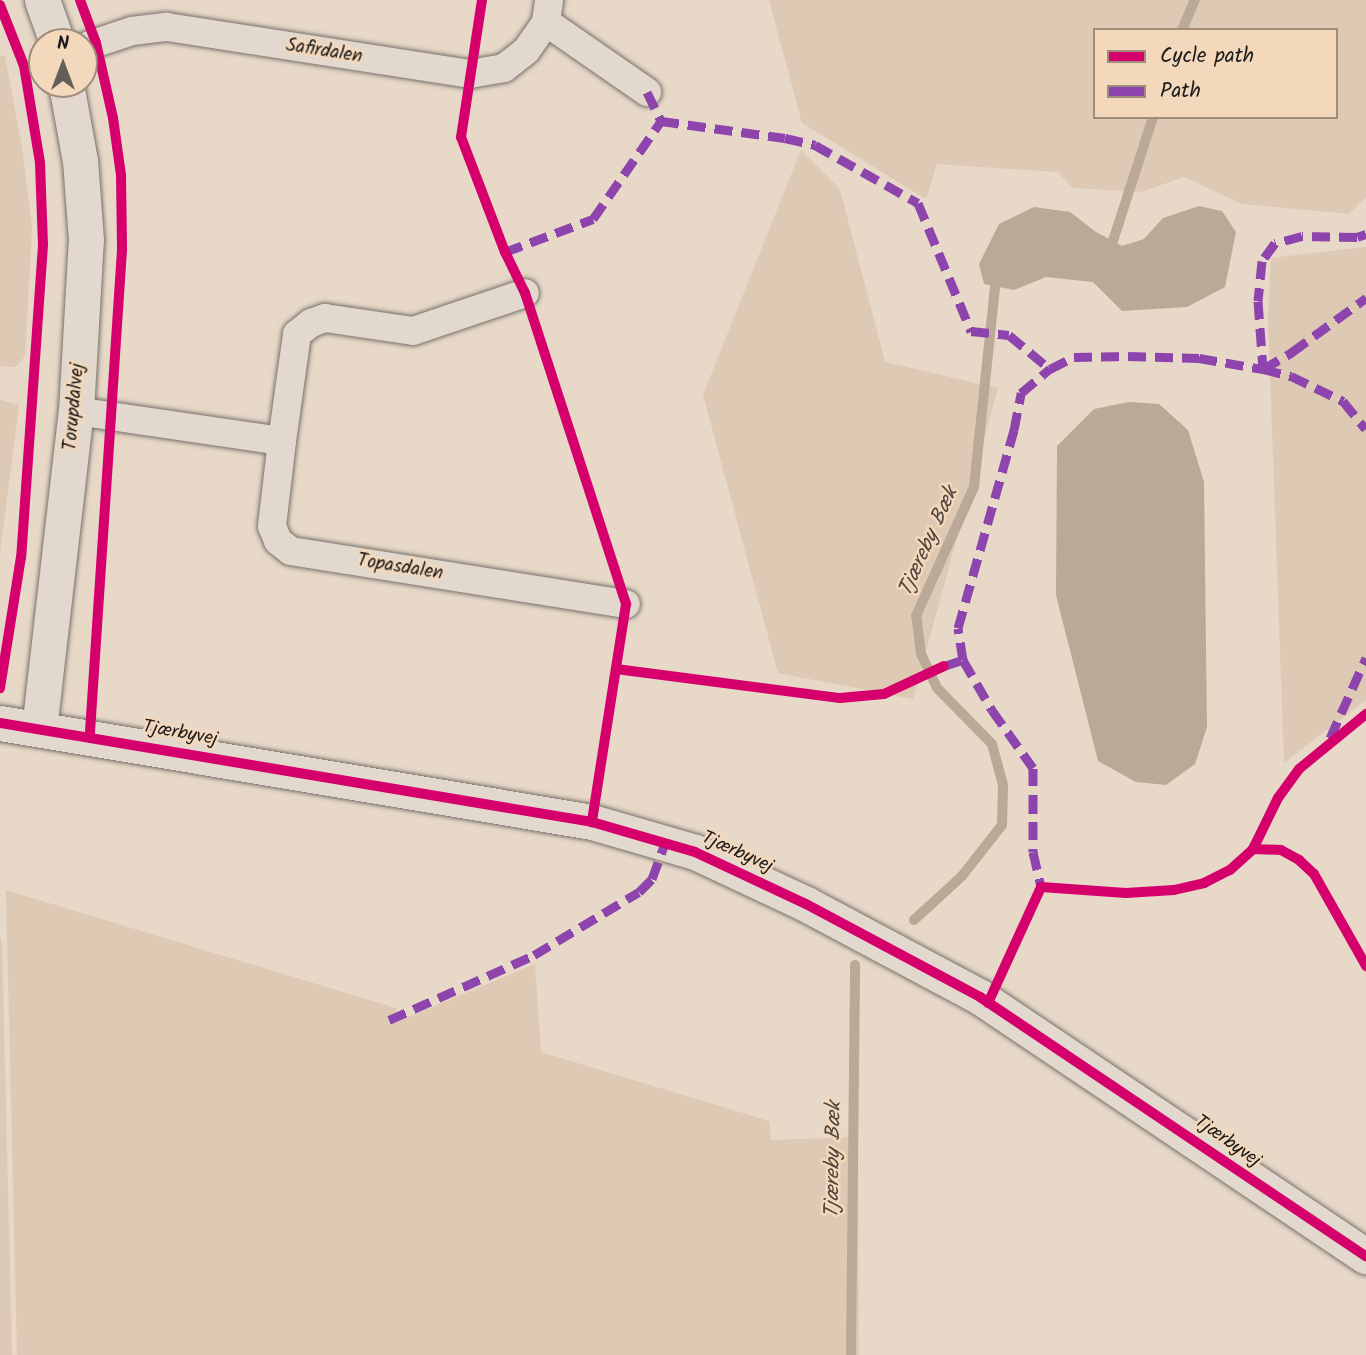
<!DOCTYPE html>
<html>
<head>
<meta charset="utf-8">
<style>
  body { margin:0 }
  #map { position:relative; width:1366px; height:1355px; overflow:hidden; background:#e7d8c8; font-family:Kalam,sans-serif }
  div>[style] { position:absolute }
  .green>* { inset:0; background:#ddc9b4 }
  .water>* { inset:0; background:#baa997 }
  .stream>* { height:10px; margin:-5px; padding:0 5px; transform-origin:5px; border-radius:5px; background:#baa997 }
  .roads { filter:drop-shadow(0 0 2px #777169) drop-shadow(0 0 2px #777169) }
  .minor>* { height:28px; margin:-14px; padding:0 14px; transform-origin:14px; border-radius:14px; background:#e2d8cd }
  .tertiary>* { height:35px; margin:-17.5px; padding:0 17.5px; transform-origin:17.5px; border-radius:17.5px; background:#e2d8cd }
  .quiet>* { height:9px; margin-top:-4.5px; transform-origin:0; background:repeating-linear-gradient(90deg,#8e44ad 0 18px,transparent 0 27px) }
  .cycleway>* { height:10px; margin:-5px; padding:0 5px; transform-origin:5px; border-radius:5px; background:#d6006c }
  span { translate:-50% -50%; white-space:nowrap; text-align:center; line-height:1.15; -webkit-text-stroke:5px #f4d8bb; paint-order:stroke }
  .street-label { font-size:19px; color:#1c1c1c }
  .water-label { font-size:21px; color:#4d4640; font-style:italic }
  .legend { position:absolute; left:1093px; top:28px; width:245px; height:91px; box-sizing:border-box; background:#f4d8bb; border:2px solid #9e8d7b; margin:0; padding:9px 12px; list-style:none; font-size:21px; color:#1c1c1c }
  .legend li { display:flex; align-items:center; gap:14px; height:35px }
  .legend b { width:35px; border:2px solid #9e8d7b }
  .north { position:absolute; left:28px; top:28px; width:70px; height:70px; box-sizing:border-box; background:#f4d8bb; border:2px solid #9e8d7b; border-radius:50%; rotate:0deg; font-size:19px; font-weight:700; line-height:28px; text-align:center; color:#1c1c1c }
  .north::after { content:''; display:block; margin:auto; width:24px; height:32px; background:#635e58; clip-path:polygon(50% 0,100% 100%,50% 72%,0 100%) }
</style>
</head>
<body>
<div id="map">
  <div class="green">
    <div style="clip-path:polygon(evenodd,769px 0,1366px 0,1366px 197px,1349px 214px,1242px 204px,1184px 177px,1141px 192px,1073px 188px,1057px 172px,937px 164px,926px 199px,802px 123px,769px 0,1095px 30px,1336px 30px,1336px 117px,1095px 117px,1095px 30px)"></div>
    <div style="clip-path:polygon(0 56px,5px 56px,22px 147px,32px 228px,25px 356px,16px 367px,0 366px)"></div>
    <div style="clip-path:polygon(801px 150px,840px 189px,885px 362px,998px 388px,913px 699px,778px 673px,703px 395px)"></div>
    <div style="clip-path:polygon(1366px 247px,1366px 700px,1284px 763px,1268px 317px,1271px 258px)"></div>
    <div style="clip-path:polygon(0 400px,19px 405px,0 554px)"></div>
    <div style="clip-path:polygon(6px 890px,396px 1008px,397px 1022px,535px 964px,541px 1052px,769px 1121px,771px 1140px,858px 1137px,859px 1355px,17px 1355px)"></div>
    <div style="clip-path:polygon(0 937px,2px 943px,12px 1355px,0 1355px)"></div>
  </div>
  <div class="water">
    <div style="clip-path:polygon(1199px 206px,1222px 211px,1236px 232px,1225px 287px,1187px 307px,1122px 311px,1093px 282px,1046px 277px,1014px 290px,984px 284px,979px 264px,999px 224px,1034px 207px,1070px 212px,1096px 232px,1122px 246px,1144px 239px,1163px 218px)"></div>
    <div style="clip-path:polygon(1129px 402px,1159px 404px,1188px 430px,1204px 482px,1207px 727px,1195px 764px,1166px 785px,1136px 782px,1098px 761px,1056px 595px,1057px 446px,1094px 409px)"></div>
  </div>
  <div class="stream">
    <div style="left:1182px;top:30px;width:33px;rotate:-67deg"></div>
    <div style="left:1113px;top:241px;width:130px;rotate:-72.1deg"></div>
    <div style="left:914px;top:920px;width:65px;rotate:-42.5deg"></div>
    <div style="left:962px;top:876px;width:65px;rotate:-51.9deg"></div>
    <div style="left:1002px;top:825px;width:40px;rotate:-88.6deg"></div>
    <div style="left:1003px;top:785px;width:42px;rotate:-105deg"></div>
    <div style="left:992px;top:744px;width:78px;rotate:-134.5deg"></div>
    <div style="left:937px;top:688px;width:38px;rotate:-115deg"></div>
    <div style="left:921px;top:654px;width:38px;rotate:-97deg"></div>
    <div style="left:916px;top:616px;width:141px;rotate:-65.8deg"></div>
    <div style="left:974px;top:487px;width:202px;rotate:-84deg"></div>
    <div style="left:851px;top:1355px;width:390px;rotate:-89.4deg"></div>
  </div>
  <div class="roads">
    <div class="minor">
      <div style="left:546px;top:22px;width:123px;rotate:34.7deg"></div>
      <div style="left:84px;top:47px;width:51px;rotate:-18.4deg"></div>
      <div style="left:132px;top:31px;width:35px;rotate:-7deg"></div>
      <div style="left:167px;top:27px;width:307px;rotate:8.8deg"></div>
      <div style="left:470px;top:74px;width:35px;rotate:-10deg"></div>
      <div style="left:504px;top:68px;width:28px;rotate:-38deg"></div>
      <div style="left:526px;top:51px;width:35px;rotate:-55deg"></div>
      <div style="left:546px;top:22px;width:22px;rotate:-82deg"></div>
      <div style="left:76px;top:411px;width:208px;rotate:8.3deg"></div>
      <div style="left:282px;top:441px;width:86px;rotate:96.7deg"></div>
      <div style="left:272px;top:526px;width:16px;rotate:68deg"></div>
      <div style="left:278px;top:541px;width:16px;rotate:38deg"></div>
      <div style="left:291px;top:551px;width:339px;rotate:9deg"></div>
      <div style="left:282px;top:441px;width:108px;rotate:-82deg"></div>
      <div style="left:297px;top:334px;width:18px;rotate:-38deg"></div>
      <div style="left:311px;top:323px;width:15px;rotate:-20deg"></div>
      <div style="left:325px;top:318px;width:89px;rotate:8.4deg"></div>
      <div style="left:413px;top:331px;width:118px;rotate:-18.7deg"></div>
    </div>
    <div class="tertiary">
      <div style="left:42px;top:0;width:45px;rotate:70.3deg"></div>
      <div style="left:0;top:723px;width:600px;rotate:9.49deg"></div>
      <div style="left:592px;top:822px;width:107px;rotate:16.2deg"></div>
      <div style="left:695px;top:852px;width:123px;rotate:25.1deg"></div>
      <div style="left:806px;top:904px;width:197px;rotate:28.1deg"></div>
      <div style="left:980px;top:997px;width:465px;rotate:33.9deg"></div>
      <div style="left:39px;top:729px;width:320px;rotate:-83.4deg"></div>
      <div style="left:76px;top:411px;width:171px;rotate:-86.7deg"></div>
      <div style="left:86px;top:240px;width:79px;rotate:-94.3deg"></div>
      <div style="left:80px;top:161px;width:78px;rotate:-100.3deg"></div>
    </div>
  </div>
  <div class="quiet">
    <div style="left:647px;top:92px;width:32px;rotate:64deg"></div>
    <div style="left:1366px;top:234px;width:9px;rotate:162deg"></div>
    <div style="left:1357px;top:237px;width:55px;rotate:-179deg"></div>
    <div style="left:1302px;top:236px;width:28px;rotate:165deg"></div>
    <div style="left:1275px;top:243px;width:22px;rotate:126deg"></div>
    <div style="left:1262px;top:261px;width:40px;rotate:95.7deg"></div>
    <div style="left:1258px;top:301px;width:68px;rotate:85.8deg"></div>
    <div style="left:1263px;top:369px;width:34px;rotate:-30deg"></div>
    <div style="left:1292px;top:352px;width:92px;rotate:-36.1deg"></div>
    <div style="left:505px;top:252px;width:94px;rotate:-20.6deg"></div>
    <div style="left:593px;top:219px;width:119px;rotate:-55.2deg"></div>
    <div style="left:661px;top:121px;width:125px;rotate:7.8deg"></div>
    <div style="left:785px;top:138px;width:31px;rotate:13deg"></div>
    <div style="left:815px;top:145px;width:118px;rotate:29.4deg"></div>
    <div style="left:918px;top:203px;width:139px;rotate:67.5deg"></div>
    <div style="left:971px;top:331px;width:38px;rotate:6deg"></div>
    <div style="left:1009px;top:335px;width:53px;rotate:39.7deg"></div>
    <div style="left:963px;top:660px;width:58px;rotate:59.9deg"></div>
    <div style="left:992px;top:710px;width:71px;rotate:54.7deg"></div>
    <div style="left:1033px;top:768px;width:84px;rotate:90deg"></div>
    <div style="left:1033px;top:852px;width:36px;rotate:77deg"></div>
    <div style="left:944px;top:666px;width:20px;rotate:-18deg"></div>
    <div style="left:963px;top:660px;width:32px;rotate:-99deg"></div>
    <div style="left:958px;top:628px;width:206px;rotate:-74.2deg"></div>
    <div style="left:1014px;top:430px;width:38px;rotate:-79deg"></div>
    <div style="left:1021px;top:393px;width:38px;rotate:-40deg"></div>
    <div style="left:1050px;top:369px;width:27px;rotate:-27deg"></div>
    <div style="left:1074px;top:357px;width:54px;rotate:-1.1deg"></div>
    <div style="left:1128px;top:356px;width:71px;rotate:1.6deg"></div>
    <div style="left:1199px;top:358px;width:65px;rotate:9.8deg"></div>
    <div style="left:1263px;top:369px;width:29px;rotate:14deg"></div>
    <div style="left:1291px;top:376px;width:58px;rotate:25.7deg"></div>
    <div style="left:1343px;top:401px;width:36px;rotate:51deg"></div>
    <div style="left:1330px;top:738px;width:88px;rotate:-65.8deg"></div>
    <div style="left:389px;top:1020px;width:159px;rotate:-24.1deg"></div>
    <div style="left:534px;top:955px;width:122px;rotate:-31deg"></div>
    <div style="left:639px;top:892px;width:18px;rotate:-45deg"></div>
    <div style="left:652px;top:879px;width:38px;rotate:-70deg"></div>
  </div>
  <div class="cycleway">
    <div style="left:80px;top:0;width:46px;rotate:69.6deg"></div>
    <div style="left:96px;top:43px;width:77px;rotate:77.2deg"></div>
    <div style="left:113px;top:118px;width:58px;rotate:82deg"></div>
    <div style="left:121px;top:175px;width:75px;rotate:89.2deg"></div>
    <div style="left:122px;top:250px;width:488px;rotate:93.8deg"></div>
    <div style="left:482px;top:0;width:139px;rotate:98.7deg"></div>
    <div style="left:461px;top:137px;width:123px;rotate:69.1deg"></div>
    <div style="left:505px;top:252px;width:46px;rotate:64deg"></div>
    <div style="left:525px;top:293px;width:327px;rotate:72deg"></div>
    <div style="left:626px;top:604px;width:221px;rotate:98.9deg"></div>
    <div style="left:0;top:5px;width:66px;rotate:68.5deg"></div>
    <div style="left:24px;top:66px;width:98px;rotate:80.6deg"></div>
    <div style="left:40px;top:163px;width:82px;rotate:87.9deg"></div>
    <div style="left:43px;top:245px;width:313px;rotate:94deg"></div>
    <div style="left:21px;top:557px;width:133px;rotate:99.1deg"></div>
    <div style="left:616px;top:669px;width:226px;rotate:7.4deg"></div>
    <div style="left:840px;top:698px;width:44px;rotate:-5.2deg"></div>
    <div style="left:884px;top:694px;width:66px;rotate:-25deg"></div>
    <div style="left:0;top:723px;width:600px;rotate:9.49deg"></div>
    <div style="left:592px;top:822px;width:107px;rotate:16.2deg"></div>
    <div style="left:695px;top:852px;width:123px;rotate:25.1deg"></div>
    <div style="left:806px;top:904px;width:197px;rotate:28.1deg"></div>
    <div style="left:980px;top:997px;width:465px;rotate:33.9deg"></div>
    <div style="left:1253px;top:849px;width:28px;rotate:2deg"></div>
    <div style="left:1281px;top:850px;width:21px;rotate:29deg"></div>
    <div style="left:1299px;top:860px;width:21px;rotate:43deg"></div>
    <div style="left:1314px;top:874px;width:106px;rotate:60.5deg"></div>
    <div style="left:988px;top:1003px;width:128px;rotate:-65.4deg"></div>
    <div style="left:1041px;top:887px;width:85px;rotate:4deg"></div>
    <div style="left:1126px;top:893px;width:48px;rotate:-3.6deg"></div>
    <div style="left:1174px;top:890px;width:31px;rotate:-13deg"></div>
    <div style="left:1204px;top:883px;width:29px;rotate:-27deg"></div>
    <div style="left:1230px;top:870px;width:31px;rotate:-42deg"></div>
    <div style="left:1253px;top:849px;width:57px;rotate:-63.9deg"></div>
    <div style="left:1278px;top:798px;width:36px;rotate:-54deg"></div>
    <div style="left:1299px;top:769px;width:87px;rotate:-39.4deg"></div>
  </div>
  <div class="street-label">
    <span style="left:324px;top:52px;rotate:9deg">Safirdalen</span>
    <span style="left:75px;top:407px;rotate:-85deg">Torupdalvej</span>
    <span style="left:400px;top:568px;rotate:9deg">Topasdalen</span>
    <span style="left:180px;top:734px;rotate:10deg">Tjærbyvej</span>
    <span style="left:737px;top:853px;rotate:24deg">Tjærbyvej</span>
    <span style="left:1227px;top:1142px;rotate:35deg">Tjærbyvej</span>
  </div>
  <div class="water-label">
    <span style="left:929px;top:542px;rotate:-66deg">Tjæreby Bæk</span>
    <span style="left:834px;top:1160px;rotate:-89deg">Tjæreby Bæk</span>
  </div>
  <ul class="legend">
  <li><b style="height:9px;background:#d6006c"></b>Cycle path</li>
  <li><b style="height:9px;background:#8e44ad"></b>Path</li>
  </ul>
  <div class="north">N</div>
</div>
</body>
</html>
